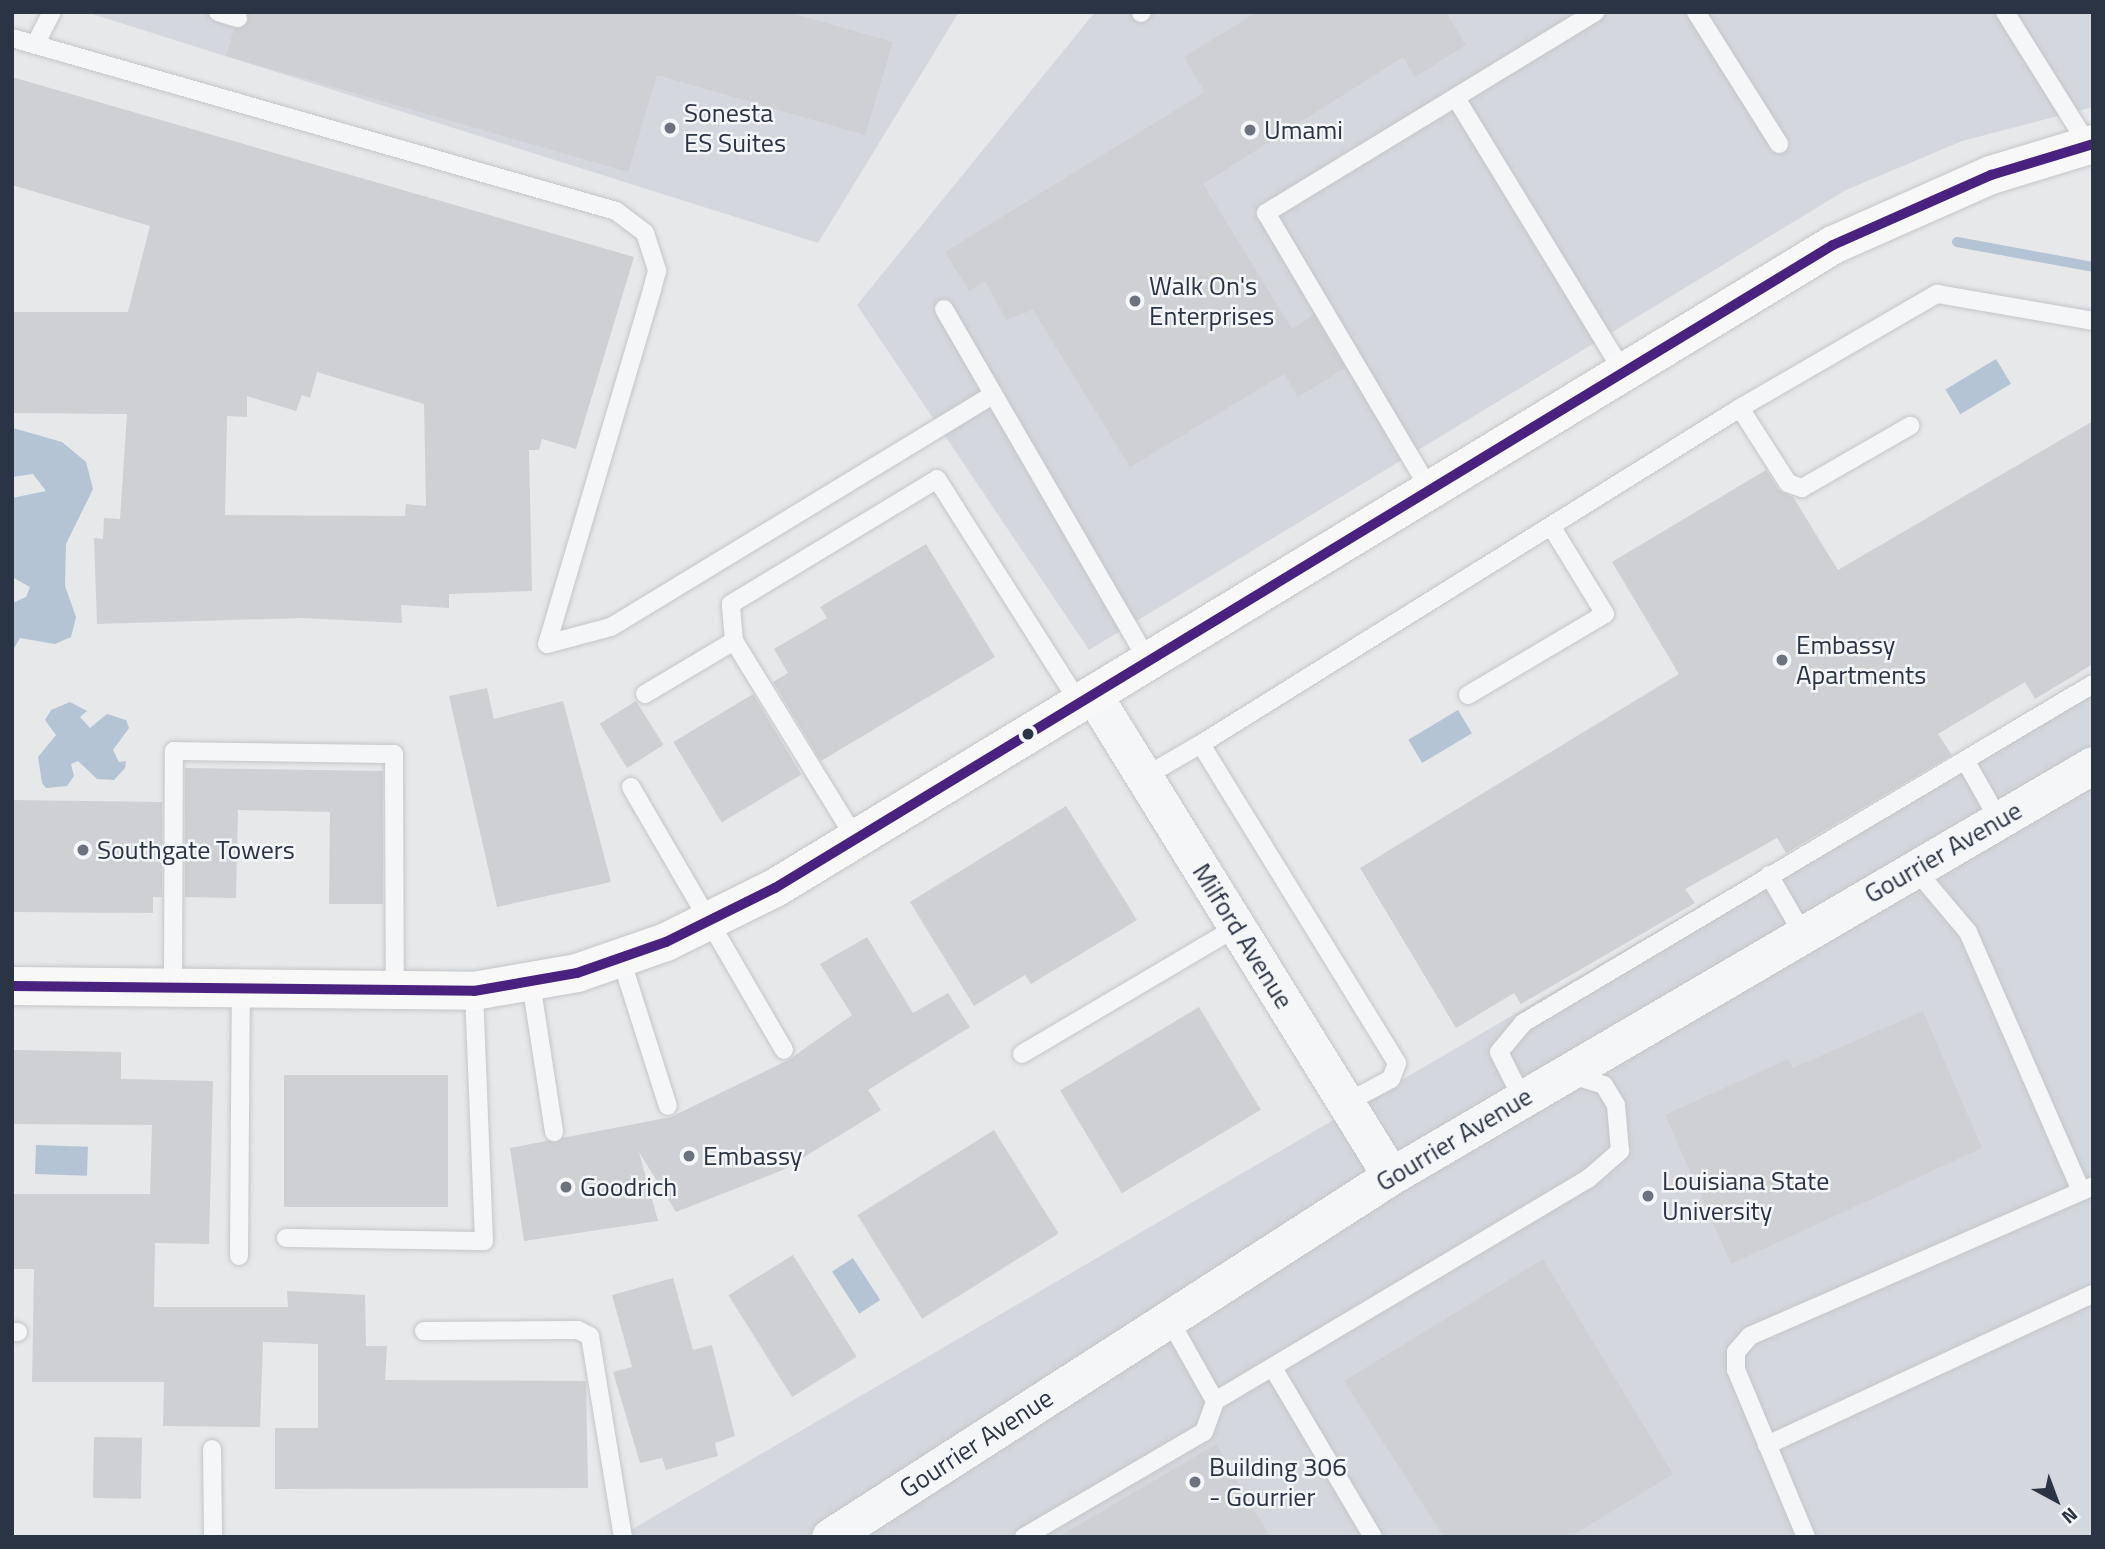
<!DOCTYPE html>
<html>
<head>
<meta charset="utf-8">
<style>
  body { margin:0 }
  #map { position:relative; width:2105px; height:1549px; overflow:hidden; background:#e6e8ea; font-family:"Titillium Web",sans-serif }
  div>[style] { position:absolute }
  .built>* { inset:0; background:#d4d7dd }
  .water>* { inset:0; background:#b4c4d5; transform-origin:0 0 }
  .stream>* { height:10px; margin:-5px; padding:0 5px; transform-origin:5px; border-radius:5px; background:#b4c4d5 }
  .building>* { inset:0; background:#ced0d3; transform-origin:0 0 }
  .roads { filter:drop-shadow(0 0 2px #c4c6c8) drop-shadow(0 0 2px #c4c6c8) }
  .lane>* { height:18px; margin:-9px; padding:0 9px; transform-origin:9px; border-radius:9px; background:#f5f6f7 }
  .street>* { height:37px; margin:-18.5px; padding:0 18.5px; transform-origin:18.5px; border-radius:18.5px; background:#f5f6f7 }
  .primary>* { height:38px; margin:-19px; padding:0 19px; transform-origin:19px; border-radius:19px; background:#f8f8f8 }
  .bus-1>* { height:10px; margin:-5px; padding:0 5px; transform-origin:5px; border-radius:5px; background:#49217f }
  .dots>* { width:19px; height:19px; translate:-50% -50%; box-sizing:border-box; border:4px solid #f4f6f9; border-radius:50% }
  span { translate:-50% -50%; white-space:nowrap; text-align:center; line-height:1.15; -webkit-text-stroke:5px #f4f6f9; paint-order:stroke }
  .poi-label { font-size:26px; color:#2b3445 }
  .left { translate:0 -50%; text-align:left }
  .street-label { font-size:26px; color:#2b3445 }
  .frame { position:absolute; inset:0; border:14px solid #2b3445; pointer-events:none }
  .north { position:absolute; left:2021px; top:1465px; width:70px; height:70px; -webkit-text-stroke:5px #f4f6f9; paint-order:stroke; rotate:139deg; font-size:19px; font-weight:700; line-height:28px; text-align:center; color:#2b3445 }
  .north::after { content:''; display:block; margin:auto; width:24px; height:32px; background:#2b3445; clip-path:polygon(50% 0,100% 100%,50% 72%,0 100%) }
</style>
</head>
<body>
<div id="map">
  <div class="built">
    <div style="clip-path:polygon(86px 12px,959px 12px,818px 243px)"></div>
    <div style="clip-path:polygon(1095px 12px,2093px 12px,2093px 107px,1962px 141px,1846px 190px,1089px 650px,857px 305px)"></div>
    <div style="clip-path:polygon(2093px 676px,2093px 1537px,619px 1537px,1787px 855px)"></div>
  </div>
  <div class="water">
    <div style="left:1996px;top:359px;width:29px;height:59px;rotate:59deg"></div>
    <div style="clip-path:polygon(13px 428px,62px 442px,86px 462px,93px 489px,66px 544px,65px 586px,76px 617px,71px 637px,55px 644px,20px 638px,12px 652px,12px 603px,26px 597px,30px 587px,12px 577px,12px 498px,46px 491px,33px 474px,12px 477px)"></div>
    <div style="clip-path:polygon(70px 702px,87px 711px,80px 717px,90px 728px,107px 714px,126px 720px,129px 728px,113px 750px,119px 762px,126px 761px,125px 768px,114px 780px,97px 779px,78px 761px,71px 764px,74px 776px,67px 786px,46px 788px,42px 783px,38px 757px,56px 735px,45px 720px,51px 710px)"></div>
    <div style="left:1458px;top:710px;width:27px;height:58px;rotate:59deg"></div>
    <div style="left:36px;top:1145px;width:52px;height:29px;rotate:2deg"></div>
    <div style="left:853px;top:1258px;width:50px;height:25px;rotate:57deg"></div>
  </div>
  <div class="stream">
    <div style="left:1957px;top:242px;width:138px;rotate:10.4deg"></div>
  </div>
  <div class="building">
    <div style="clip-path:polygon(247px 12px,788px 12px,893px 42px,865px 135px,657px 75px,628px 172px,226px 56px,234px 29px,249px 22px)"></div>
    <div style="clip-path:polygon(1257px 12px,1446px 12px,1466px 45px,1415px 77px,1403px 57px,1203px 184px,1292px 329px,1313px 315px,1345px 368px,1298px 397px,1284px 374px,1130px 467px,1033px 310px,1006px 320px,985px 281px,969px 291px,945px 252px,1205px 92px,1184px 57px)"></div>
    <div style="clip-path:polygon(evenodd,12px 77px,634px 257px,576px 449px,542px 439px,539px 450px,529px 450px,532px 591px,449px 594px,449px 608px,401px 605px,402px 623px,303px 618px,97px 624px,94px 538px,103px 539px,104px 518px,120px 519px,127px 414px,12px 413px,12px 312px,128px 312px,150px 226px,12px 185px,12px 77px,317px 372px,424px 404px,426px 506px,406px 504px,405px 516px,225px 515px,227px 416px,247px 417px,247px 396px,296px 411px,302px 395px,310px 398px,317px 372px)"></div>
    <div style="clip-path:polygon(2093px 421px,2093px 664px,2035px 699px,2025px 682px,1938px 734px,1952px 755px,1786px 853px,1777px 838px,1685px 889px,1695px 903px,1521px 1004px,1514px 993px,1456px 1028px,1360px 868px,1679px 674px,1612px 562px,1766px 470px,1779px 490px,1793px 497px,1838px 570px)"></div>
    <div style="clip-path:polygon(926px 544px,995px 657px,821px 761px,773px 682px,788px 673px,774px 649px,827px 618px,820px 607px)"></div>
    <div style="clip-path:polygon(487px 688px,494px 719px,563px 701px,611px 882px,497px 907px,449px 696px)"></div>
    <div style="left:753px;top:694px;width:94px;height:93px;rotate:59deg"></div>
    <div style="left:636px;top:701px;width:52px;height:43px;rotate:58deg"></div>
    <div style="clip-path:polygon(185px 768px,383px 771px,383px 904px,329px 904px,330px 812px,238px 810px,236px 898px,185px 897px)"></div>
    <div style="clip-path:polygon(12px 800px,162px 802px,162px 897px,153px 897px,153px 913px,12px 912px)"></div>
    <div style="clip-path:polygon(1066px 806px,1137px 920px,1031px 984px,1025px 975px,974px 1006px,910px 902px)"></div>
    <div style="clip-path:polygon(867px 937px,913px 1013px,948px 993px,970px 1027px,868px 1090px,881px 1110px,783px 1170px,676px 1212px,639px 1152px,658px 1221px,524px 1241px,510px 1148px,671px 1117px,790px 1059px,852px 1015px,820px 964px)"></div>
    <div style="left:1199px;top:1007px;width:120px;height:162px;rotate:59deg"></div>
    <div style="clip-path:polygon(1923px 1011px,1982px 1148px,1731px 1264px,1665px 1115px,1788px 1059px,1793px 1068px)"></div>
    <div style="clip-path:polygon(12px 1050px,121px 1052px,121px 1079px,213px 1081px,209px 1244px,155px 1243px,154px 1307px,288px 1307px,287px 1291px,365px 1295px,366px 1346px,387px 1346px,385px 1380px,586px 1381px,588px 1488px,275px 1489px,275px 1428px,318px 1428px,318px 1344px,263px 1342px,260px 1427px,163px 1426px,164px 1382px,32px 1382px,34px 1269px,12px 1269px,12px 1194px,150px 1194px,152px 1125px,12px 1124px)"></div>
    <div style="left:284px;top:1075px;width:164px;height:132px"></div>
    <div style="left:994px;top:1130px;width:122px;height:161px;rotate:58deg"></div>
    <div style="left:793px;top:1255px;width:120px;height:76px;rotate:58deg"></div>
    <div style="clip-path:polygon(1543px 1259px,1673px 1474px,1570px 1537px,1444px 1537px,1344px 1381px)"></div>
    <div style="clip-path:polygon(673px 1278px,693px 1350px,712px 1345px,735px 1436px,715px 1443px,718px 1456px,666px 1470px,662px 1458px,640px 1463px,613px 1372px,632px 1367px,612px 1295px)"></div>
    <div style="left:94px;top:1437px;width:48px;height:61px;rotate:1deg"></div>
    <div style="clip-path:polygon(1216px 1444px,1270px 1537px,1058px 1537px)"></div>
  </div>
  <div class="roads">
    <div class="lane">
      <div style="left:218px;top:12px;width:21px;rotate:17deg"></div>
      <div style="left:1696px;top:12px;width:156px;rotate:57.8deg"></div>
      <div style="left:2005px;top:12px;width:157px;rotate:58deg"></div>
      <div style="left:1141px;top:13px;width:1px;rotate:-45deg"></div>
      <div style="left:12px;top:38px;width:628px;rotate:15.98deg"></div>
      <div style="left:616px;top:211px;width:36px;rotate:37deg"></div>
      <div style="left:645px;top:233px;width:40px;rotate:72deg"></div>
      <div style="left:657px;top:271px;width:20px;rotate:105deg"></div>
      <div style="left:652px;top:290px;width:369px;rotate:106.5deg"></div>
      <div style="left:35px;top:45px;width:37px;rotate:-63deg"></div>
      <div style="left:1456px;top:98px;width:321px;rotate:58.6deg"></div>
      <div style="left:944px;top:309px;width:409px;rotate:59.9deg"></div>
      <div style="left:1740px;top:408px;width:89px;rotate:57.4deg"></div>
      <div style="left:1788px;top:483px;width:15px;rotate:20deg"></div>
      <div style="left:1802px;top:488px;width:125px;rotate:-29.9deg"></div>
      <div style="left:1430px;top:490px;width:322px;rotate:-120.6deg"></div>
      <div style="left:1266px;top:213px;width:386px;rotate:-31.4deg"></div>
      <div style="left:734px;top:641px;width:37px;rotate:-95deg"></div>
      <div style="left:731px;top:604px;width:241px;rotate:-31.2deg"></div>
      <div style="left:937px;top:479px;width:267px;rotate:57.6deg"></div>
      <div style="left:547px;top:644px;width:66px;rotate:-14.9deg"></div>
      <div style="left:611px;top:627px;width:446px;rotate:-31.3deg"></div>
      <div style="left:645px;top:694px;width:104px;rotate:-30.8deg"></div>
      <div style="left:734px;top:641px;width:231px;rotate:58.4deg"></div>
      <div style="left:1468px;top:695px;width:159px;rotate:-30.6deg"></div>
      <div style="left:1605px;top:614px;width:103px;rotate:-121.5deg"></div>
      <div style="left:1965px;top:760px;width:69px;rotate:60.5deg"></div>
      <div style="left:1144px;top:777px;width:66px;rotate:-30.1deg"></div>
      <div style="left:631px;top:787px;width:304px;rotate:59.8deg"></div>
      <div style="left:1915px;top:869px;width:82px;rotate:49.9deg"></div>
      <div style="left:1968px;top:932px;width:283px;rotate:66.4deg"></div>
      <div style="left:1769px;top:875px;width:68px;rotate:60deg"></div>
      <div style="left:621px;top:959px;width:154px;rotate:72.3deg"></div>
      <div style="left:531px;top:983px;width:151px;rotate:81.2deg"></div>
      <div style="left:173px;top:989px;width:238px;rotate:-89.8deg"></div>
      <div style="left:174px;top:751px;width:220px;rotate:0.8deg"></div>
      <div style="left:394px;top:754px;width:239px;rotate:89.8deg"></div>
      <div style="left:1022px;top:1054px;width:250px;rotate:-30.6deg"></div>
      <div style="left:1522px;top:1098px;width:51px;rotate:-116.6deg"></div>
      <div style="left:1499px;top:1052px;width:38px;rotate:-50deg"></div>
      <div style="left:1523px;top:1023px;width:663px;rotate:-30.74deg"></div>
      <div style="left:1346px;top:1103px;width:51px;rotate:-28.1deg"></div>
      <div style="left:1391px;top:1079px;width:17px;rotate:-69deg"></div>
      <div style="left:1397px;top:1063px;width:374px;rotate:-121.6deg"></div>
      <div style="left:1201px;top:744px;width:635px;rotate:-31.94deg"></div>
      <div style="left:1740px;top:408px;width:228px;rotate:-30.1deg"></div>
      <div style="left:1937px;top:294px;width:158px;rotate:9.8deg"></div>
      <div style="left:286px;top:1238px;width:198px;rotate:0.9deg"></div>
      <div style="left:484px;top:1241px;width:250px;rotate:-92.3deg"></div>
      <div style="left:239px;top:1256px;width:266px;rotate:-89.6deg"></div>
      <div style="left:424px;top:1331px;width:154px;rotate:-0.4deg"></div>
      <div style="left:578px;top:1330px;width:13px;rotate:27deg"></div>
      <div style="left:590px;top:1336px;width:204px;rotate:80.7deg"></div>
      <div style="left:12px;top:1332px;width:6px"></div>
      <div style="left:1273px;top:1368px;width:196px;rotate:59.4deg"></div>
      <div style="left:1215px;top:1401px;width:434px;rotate:-30.8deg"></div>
      <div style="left:1588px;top:1179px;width:43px;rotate:-41.2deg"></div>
      <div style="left:1620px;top:1151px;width:46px;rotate:-95deg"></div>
      <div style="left:1616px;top:1105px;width:23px;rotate:-121deg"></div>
      <div style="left:1604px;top:1085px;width:37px;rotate:-163deg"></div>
      <div style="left:1767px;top:1445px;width:359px;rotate:-24.9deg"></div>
      <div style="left:212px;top:1449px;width:88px;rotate:89.3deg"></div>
      <div style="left:1024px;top:1537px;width:208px;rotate:-30.3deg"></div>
      <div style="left:1204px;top:1432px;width:33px;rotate:-70deg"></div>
      <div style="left:1215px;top:1401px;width:94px;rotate:-119.3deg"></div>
      <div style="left:1806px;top:1537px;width:181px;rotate:-112.7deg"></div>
      <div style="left:1736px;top:1370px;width:18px;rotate:-90deg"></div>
      <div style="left:1736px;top:1352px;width:21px;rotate:-49deg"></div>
      <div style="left:1750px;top:1336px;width:374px;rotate:-23.6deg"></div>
    </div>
    <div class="street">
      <div style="left:1094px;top:696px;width:564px;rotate:58.25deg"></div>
      <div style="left:830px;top:1537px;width:667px;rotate:-32.76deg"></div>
      <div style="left:1391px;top:1176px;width:813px;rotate:-30.35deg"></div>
    </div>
    <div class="primary">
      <div style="left:12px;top:986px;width:462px;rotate:0.6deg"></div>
      <div style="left:474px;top:991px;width:105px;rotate:-9.9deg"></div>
      <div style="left:577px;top:973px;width:94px;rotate:-19.2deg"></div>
      <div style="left:666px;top:942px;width:122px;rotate:-26.4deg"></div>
      <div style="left:775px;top:888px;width:1238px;rotate:-31.29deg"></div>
      <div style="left:1833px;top:245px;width:173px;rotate:-23.9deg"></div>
      <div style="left:1991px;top:175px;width:107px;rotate:-16.9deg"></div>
    </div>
  </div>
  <div class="bus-1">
    <div style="left:12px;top:986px;width:462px;rotate:0.6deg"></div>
    <div style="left:474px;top:991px;width:105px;rotate:-9.9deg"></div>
    <div style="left:577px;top:973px;width:94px;rotate:-19.2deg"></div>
    <div style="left:666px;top:942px;width:122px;rotate:-26.4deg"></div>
    <div style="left:775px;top:888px;width:1238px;rotate:-31.29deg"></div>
    <div style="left:1833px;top:245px;width:173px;rotate:-23.9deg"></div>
    <div style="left:1991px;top:175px;width:107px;rotate:-16.9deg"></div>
  </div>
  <div class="dots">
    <div style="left:670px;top:128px;background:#6c737f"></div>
    <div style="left:1250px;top:130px;background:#6c737f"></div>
    <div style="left:1135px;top:301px;background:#6c737f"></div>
    <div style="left:1782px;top:660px;background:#6c737f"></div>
    <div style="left:1028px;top:734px;background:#2b3445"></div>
    <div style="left:83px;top:850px;background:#6c737f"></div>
    <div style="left:689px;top:1156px;background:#6c737f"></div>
    <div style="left:566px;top:1187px;background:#6c737f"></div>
    <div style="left:1648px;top:1196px;background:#6c737f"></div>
    <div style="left:1195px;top:1482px;background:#6c737f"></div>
  </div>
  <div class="poi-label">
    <span class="left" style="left:684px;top:128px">Sonesta<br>ES Suites</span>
    <span class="left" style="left:1264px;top:130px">Umami</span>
    <span class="left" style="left:1149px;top:301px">Walk On's<br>Enterprises</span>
    <span class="left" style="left:1796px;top:660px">Embassy<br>Apartments</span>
    <span class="left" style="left:97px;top:850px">Southgate Towers</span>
    <span class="left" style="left:703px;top:1156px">Embassy</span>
    <span class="left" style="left:1662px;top:1196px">Louisiana State<br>University</span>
    <span class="left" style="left:580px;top:1187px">Goodrich</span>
    <span class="left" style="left:1209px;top:1482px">Building 306<br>- Gourrier</span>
  </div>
  <div class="street-label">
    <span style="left:1943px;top:852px;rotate:-30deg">Gourrier Avenue</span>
    <span style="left:1243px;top:936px;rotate:58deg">Milford Avenue</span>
    <span style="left:1454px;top:1139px;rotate:-31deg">Gourrier Avenue</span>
    <span style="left:976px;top:1443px;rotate:-33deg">Gourrier Avenue</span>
  </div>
  <div class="frame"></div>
  <div class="north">N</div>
</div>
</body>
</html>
